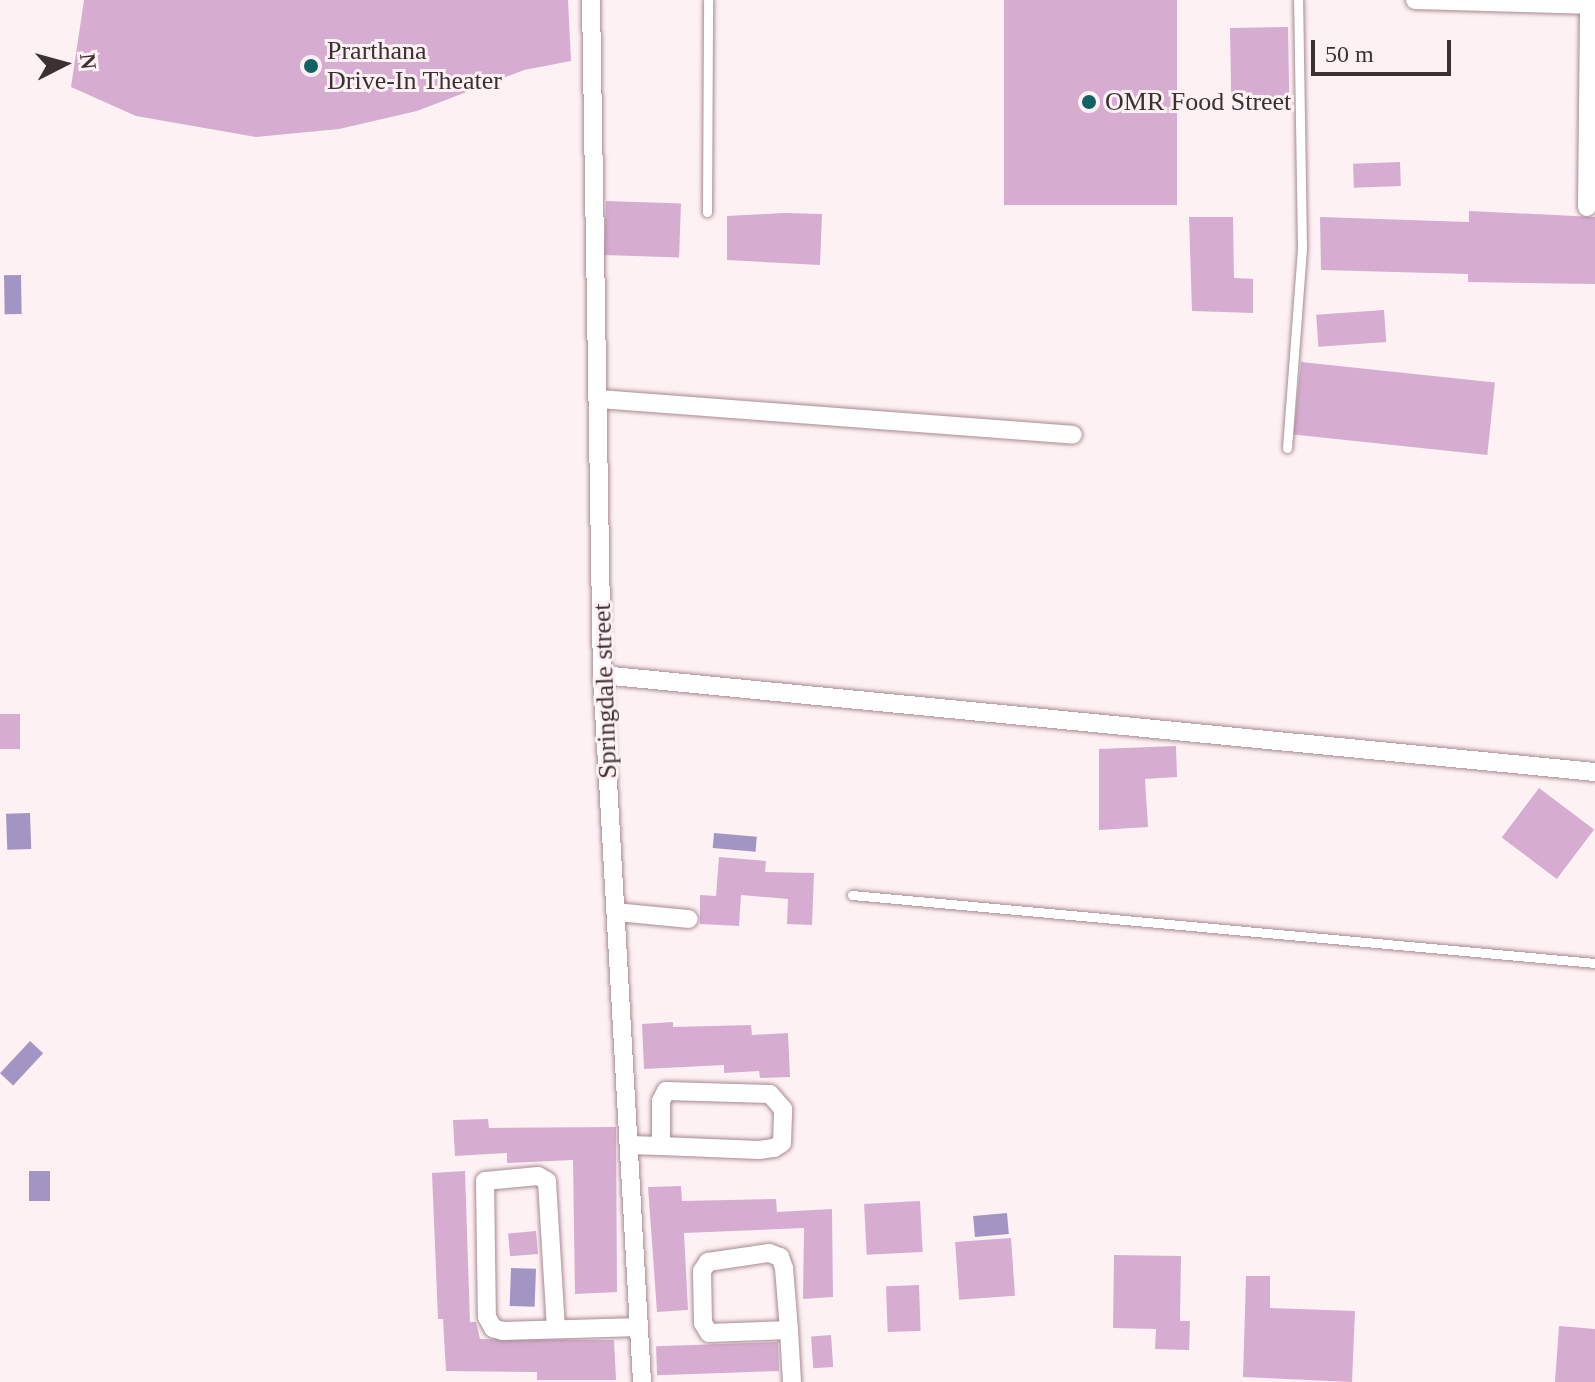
<!DOCTYPE html>
<html>
<head>
<meta charset="utf-8">
<style>
  body { margin:0 }
  #map { position:relative; width:1595px; height:1382px; overflow:hidden; background:#fef1f4; font-family:"Times New Roman",serif }
  div>[style] { position:absolute }
  .water>* { inset:0; background:#a395c3; transform-origin:0 0 }
  .building>* { inset:0; background:#d6add0; transform-origin:0 0 }
  .roads { filter:drop-shadow(0 0 2px #a78a90) drop-shadow(0 0 2px #a78a90) }
  .service>* { height:9px; margin:-4.5px; padding:0 4.5px; transform-origin:4.5px; border-radius:4.5px; background:#fff }
  .minor>* { height:18px; margin:-9px; padding:0 9px; transform-origin:9px; border-radius:9px; background:#fff }
  .dots>* { width:22px; height:22px; translate:-50% -50%; box-sizing:border-box; border:4px solid #fef1f4; border-radius:50% }
  span { translate:-50% -50%; white-space:nowrap; text-align:center; line-height:1.15; -webkit-text-stroke:6px #fef1f4; paint-order:stroke }
  .poi-label { font-size:26px; color:#3c3033 }
  .left { translate:0 -50%; text-align:left }
  .street-label { font-size:26px; color:#3c3033 }
  .north { position:absolute; left:24px; top:24px; width:80px; height:80px; -webkit-text-stroke:6px #fef1f4; paint-order:stroke; rotate:84deg; font-size:22px; font-weight:700; line-height:32px; text-align:center; color:#3c3033 }
  .north::after { content:''; display:block; margin:auto; width:28px; height:36px; background:#3c3033; clip-path:polygon(50% 0,100% 100%,50% 72%,0 100%) }
  .scale { position:absolute; left:1311px; top:40px; width:140px; height:36px; box-sizing:border-box; border:4px solid #3c3033; border-top:0; padding-left:10px; font-size:24px; line-height:28px; white-space:nowrap; color:#3c3033; -webkit-text-stroke:6px #fef1f4; paint-order:stroke }
</style>
</head>
<body>
<div id="map">
  <div class="water">
    <div style="left:21px;top:275px;width:39px;height:17px;rotate:89deg"></div>
    <div style="left:30px;top:813px;width:36px;height:24px;rotate:88deg"></div>
    <div style="left:714px;top:833px;width:43px;height:15px;rotate:5deg"></div>
    <div style="left:30px;top:1041px;width:18px;height:44px;rotate:43deg"></div>
    <div style="left:29px;top:1171px;width:21px;height:30px"></div>
    <div style="left:1007px;top:1213px;width:21px;height:34px;rotate:85deg"></div>
    <div style="left:511px;top:1268px;width:25px;height:38px;rotate:2deg"></div>
  </div>
  <div class="building">
    <div style="clip-path:polygon(84px 0,568px 0,571px 61px,524px 70px,417px 111px,339px 129px,256px 137px,136px 116px,71px 87px)"></div>
    <div style="left:1004px;top:0;width:173px;height:205px"></div>
    <div style="left:1288px;top:27px;width:83px;height:58px;rotate:89deg"></div>
    <div style="left:1400px;top:162px;width:24px;height:47px;rotate:88deg"></div>
    <div style="left:606px;top:201px;width:75px;height:54px;rotate:2deg"></div>
    <div style="clip-path:polygon(1469px 211px,1595px 217px,1595px 284px,1468px 282px,1468px 274px,1321px 270px,1320px 217px,1469px 222px)"></div>
    <div style="clip-path:polygon(783px 213px,822px 214px,820px 265px,727px 260px,727px 216px)"></div>
    <div style="clip-path:polygon(1189px 217px,1233px 217px,1234px 278px,1253px 279px,1253px 313px,1192px 311px)"></div>
    <div style="left:1384px;top:310px;width:32px;height:68px;rotate:86deg"></div>
    <div style="left:1301px;top:362px;width:195px;height:73px;rotate:6deg"></div>
    <div style="left:0;top:714px;width:20px;height:35px"></div>
    <div style="clip-path:polygon(1176px 746px,1177px 777px,1145px 779px,1148px 827px,1099px 830px,1099px 749px)"></div>
    <div style="left:1539px;top:788px;width:69px;height:62px;rotate:37deg"></div>
    <div style="clip-path:polygon(719px 857px,766px 861px,765px 872px,814px 873px,812px 925px,787px 924px,788px 899px,741px 895px,739px 926px,700px 924px,700px 895px,716px 896px)"></div>
    <div style="clip-path:polygon(673px 1022px,673px 1027px,751px 1025px,752px 1035px,788px 1033px,790px 1077px,760px 1078px,759px 1071px,724px 1073px,724px 1065px,644px 1069px,642px 1024px)"></div>
    <div style="clip-path:polygon(488px 1119px,489px 1128px,616px 1127px,617px 1292px,575px 1294px,573px 1160px,507px 1163px,507px 1153px,455px 1156px,453px 1120px)"></div>
    <div style="clip-path:polygon(465px 1171px,470px 1322px,476px 1322px,480px 1339px,614px 1340px,616px 1380px,537px 1380px,537px 1372px,446px 1371px,443px 1319px,438px 1319px,432px 1173px)"></div>
    <div style="clip-path:polygon(681px 1186px,682px 1201px,776px 1199px,777px 1212px,832px 1209px,833px 1297px,803px 1299px,804px 1228px,684px 1233px,688px 1310px,657px 1312px,648px 1187px)"></div>
    <div style="left:920px;top:1201px;width:51px;height:56px;rotate:87deg"></div>
    <div style="left:536px;top:1231px;width:23px;height:28px;rotate:85deg"></div>
    <div style="left:1011px;top:1238px;width:58px;height:56px;rotate:86deg"></div>
    <div style="clip-path:polygon(1114px 1255px,1181px 1256px,1180px 1321px,1190px 1321px,1189px 1350px,1155px 1349px,1156px 1329px,1113px 1328px)"></div>
    <div style="clip-path:polygon(1246px 1276px,1270px 1276px,1270px 1308px,1355px 1311px,1352px 1382px,1243px 1377px)"></div>
    <div style="left:919px;top:1285px;width:46px;height:33px;rotate:88deg"></div>
    <div style="clip-path:polygon(1559px 1326px,1595px 1329px,1595px 1382px,1555px 1382px)"></div>
    <div style="left:831px;top:1335px;width:32px;height:20px;rotate:86deg"></div>
    <div style="left:778px;top:1342px;width:29px;height:122px;rotate:88deg"></div>
  </div>
  <div class="roads">
    <div class="service">
      <div style="left:707px;top:212px;width:212px;rotate:-89.7deg"></div>
      <div style="left:1287px;top:448px;width:201px;rotate:-85.7deg"></div>
      <div style="left:1302px;top:248px;width:248px;rotate:-90.9deg"></div>
      <div style="left:852px;top:895px;width:746px;rotate:5.23deg"></div>
    </div>
    <div class="minor">
      <div style="left:591px;top:0;width:675px;rotate:89.07deg"></div>
      <div style="left:602px;top:675px;width:708px;rotate:86.76deg"></div>
      <div style="left:1415px;top:0;width:180px;rotate:1.6deg"></div>
      <div style="left:1587px;top:207px;width:202px;rotate:-89.4deg"></div>
      <div style="left:598px;top:399px;width:476px;rotate:4.3deg"></div>
      <div style="left:602px;top:675px;width:998px;rotate:5.58deg"></div>
      <div style="left:616px;top:912px;width:73px;rotate:5.5deg"></div>
      <div style="left:629px;top:1145px;width:32px;rotate:2deg"></div>
      <div style="left:661px;top:1146px;width:98px;rotate:2.3deg"></div>
      <div style="left:759px;top:1150px;width:15px;rotate:-8deg"></div>
      <div style="left:774px;top:1148px;width:9px;rotate:-32deg"></div>
      <div style="left:782px;top:1143px;width:34px;rotate:-88deg"></div>
      <div style="left:783px;top:1109px;width:20px;rotate:-131deg"></div>
      <div style="left:770px;top:1094px;width:104px;rotate:-178.3deg"></div>
      <div style="left:666px;top:1091px;width:11px;rotate:117deg"></div>
      <div style="left:661px;top:1101px;width:45px;rotate:90deg"></div>
      <div style="left:556px;top:1329px;width:148px;rotate:-93.5deg"></div>
      <div style="left:547px;top:1181px;width:10px;rotate:-151deg"></div>
      <div style="left:538px;top:1176px;width:53px;rotate:174.6deg"></div>
      <div style="left:485px;top:1181px;width:136px;rotate:89.2deg"></div>
      <div style="left:487px;top:1317px;width:13px;rotate:61deg"></div>
      <div style="left:493px;top:1328px;width:10px;rotate:17deg"></div>
      <div style="left:503px;top:1331px;width:136px;rotate:-1.7deg"></div>
      <div style="left:789px;top:1330px;width:80px;rotate:177.9deg"></div>
      <div style="left:709px;top:1333px;width:12px;rotate:-121deg"></div>
      <div style="left:703px;top:1323px;width:52px;rotate:-91.1deg"></div>
      <div style="left:702px;top:1271px;width:11px;rotate:-56deg"></div>
      <div style="left:708px;top:1262px;width:62px;rotate:-8.4deg"></div>
      <div style="left:769px;top:1253px;width:12px;rotate:20deg"></div>
      <div style="left:780px;top:1257px;width:12px;rotate:70deg"></div>
      <div style="left:784px;top:1268px;width:62px;rotate:85.4deg"></div>
      <div style="left:789px;top:1330px;width:52px;rotate:86.7deg"></div>
    </div>
  </div>
  <div class="dots">
    <div style="left:311px;top:66px;background:#116267"></div>
    <div style="left:1089px;top:102px;background:#116267"></div>
  </div>
  <div class="poi-label">
    <span class="left" style="left:327px;top:66px">Prarthana<br>Drive-In Theater</span>
    <span class="left" style="left:1105px;top:102px">OMR Food Street</span>
  </div>
  <div class="street-label">
    <span style="left:605px;top:691px;rotate:-92deg">Springdale street</span>
  </div>
  <div class="north">N</div>
  <div class="scale">50 m</div>
</div>
</body>
</html>
